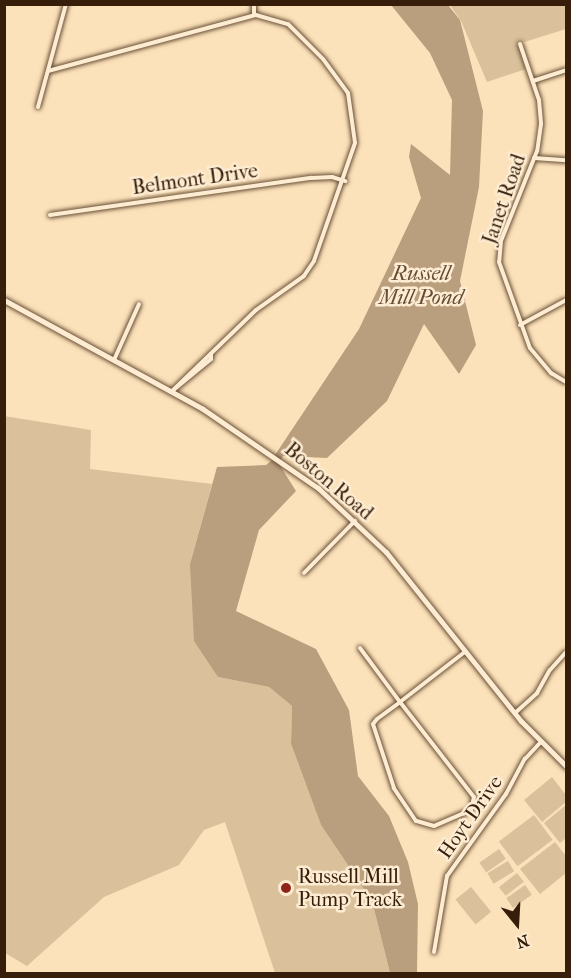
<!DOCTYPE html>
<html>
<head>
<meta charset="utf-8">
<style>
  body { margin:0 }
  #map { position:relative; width:571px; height:978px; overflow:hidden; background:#fce2ba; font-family:"IM FELL French Canon",serif }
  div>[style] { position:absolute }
  .green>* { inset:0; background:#dac19c; transform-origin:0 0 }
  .water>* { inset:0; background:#b99f7e }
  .roads { filter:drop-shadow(0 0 2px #684f36) drop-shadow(0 0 2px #684f36) }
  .street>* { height:4px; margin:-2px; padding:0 2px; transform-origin:2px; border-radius:2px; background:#fdecd2 }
  .secondary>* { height:5px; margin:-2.5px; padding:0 2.5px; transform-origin:2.5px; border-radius:2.5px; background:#fdecd2 }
  .dots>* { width:16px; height:16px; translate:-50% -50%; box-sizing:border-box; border:3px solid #fdecd2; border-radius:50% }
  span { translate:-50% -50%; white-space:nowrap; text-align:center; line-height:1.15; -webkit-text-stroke:5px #fdecd2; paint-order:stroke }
  .street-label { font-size:20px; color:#361e0a }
  .poi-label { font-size:20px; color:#361e0a }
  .left { translate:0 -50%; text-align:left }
  .water-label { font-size:21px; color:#644b33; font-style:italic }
  .frame { position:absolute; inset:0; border:6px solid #361e0a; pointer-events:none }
  .north { position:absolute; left:487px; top:894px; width:60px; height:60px; -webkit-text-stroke:4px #fdecd2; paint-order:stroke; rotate:162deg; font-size:16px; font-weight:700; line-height:24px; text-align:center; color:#361e0a }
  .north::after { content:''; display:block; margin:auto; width:21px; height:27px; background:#361e0a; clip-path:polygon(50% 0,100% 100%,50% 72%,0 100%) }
</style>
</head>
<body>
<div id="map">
  <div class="green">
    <div style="clip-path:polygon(450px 5px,566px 5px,566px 29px,518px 44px,526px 69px,487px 82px,461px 21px)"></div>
    <div style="clip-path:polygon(4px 416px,91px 430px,90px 469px,212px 484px,190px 564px,218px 677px,269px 687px,292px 706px,291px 744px,321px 825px,372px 901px,390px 973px,275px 973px,225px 822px,204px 830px,179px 865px,104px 897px,27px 966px,5px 953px)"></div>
    <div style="clip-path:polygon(552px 777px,566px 795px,566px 802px,542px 822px,524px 800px)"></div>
    <div style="clip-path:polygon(566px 805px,566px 838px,560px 843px,544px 823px)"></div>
    <div style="left:534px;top:815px;width:31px;height:44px;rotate:53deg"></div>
    <div style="clip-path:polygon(555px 842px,566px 856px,566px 873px,540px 894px,520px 869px)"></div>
    <div style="left:499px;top:849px;width:12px;height:24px;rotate:55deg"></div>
    <div style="left:508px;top:861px;width:12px;height:24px;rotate:59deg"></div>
    <div style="left:517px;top:873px;width:11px;height:23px;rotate:52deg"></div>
    <div style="left:525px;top:885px;width:12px;height:23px;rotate:55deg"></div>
    <div style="left:471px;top:887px;width:32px;height:20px;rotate:51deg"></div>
  </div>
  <div class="water">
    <div style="clip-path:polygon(391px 5px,448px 5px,460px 20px,483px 111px,479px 187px,460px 281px,476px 345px,459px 374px,424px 324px,387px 401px,327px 458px,283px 456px,279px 464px,296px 491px,259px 530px,236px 611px,316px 649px,349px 710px,358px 776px,389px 816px,408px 862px,418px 904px,417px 973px,390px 973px,372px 901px,321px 825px,291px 744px,292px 706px,269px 687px,218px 677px,194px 641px,190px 564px,217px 467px,266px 465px,271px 461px,359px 329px,421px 198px,409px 157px,411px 144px,450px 175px,452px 100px,430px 53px)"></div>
  </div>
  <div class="roads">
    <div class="street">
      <div style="left:254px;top:4px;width:11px;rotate:90deg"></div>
      <div style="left:520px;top:44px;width:59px;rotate:71.3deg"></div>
      <div style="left:539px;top:100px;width:24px;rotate:85deg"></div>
      <div style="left:541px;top:124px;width:27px;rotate:98deg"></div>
      <div style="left:537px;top:151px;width:97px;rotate:111.8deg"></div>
      <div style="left:501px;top:241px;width:21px;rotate:95deg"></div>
      <div style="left:499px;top:262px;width:91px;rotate:70.2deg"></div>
      <div style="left:530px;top:348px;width:33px;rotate:50deg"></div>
      <div style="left:551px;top:373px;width:17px;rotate:31deg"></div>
      <div style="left:48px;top:71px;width:215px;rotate:-15.1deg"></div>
      <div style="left:256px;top:15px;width:33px;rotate:16deg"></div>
      <div style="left:288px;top:24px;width:49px;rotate:45deg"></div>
      <div style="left:323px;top:59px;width:42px;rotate:53.7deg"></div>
      <div style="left:348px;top:93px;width:50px;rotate:82deg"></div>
      <div style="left:355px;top:143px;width:125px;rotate:109.2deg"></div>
      <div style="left:314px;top:261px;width:18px;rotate:124deg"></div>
      <div style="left:304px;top:276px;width:59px;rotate:144.7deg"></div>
      <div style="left:256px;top:310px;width:118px;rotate:136deg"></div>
      <div style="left:533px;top:81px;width:35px;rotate:-18deg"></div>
      <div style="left:38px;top:107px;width:107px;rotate:-74.8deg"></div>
      <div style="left:534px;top:158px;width:32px;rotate:4deg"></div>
      <div style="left:50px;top:215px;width:264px;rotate:-8.1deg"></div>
      <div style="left:311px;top:178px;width:21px;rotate:-3deg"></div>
      <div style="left:332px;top:177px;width:14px;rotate:17deg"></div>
      <div style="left:520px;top:325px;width:52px;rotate:-28.5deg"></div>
      <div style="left:114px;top:360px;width:61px;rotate:-65.9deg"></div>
      <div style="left:171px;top:392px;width:52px;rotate:-39.5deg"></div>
      <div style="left:211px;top:359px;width:5px;rotate:-90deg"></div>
      <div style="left:304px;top:573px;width:73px;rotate:-45.6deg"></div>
      <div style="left:360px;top:648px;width:67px;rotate:53.5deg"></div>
      <div style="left:400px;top:702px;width:120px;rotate:52.1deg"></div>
      <div style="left:474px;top:797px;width:13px;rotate:103deg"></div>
      <div style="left:471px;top:810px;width:40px;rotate:156.6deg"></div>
      <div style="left:434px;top:826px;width:19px;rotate:-164deg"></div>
      <div style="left:416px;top:821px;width:40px;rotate:-124deg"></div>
      <div style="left:394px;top:788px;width:67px;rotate:-108.2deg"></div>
      <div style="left:373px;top:724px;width:6px;rotate:-51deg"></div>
      <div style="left:377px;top:719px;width:29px;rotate:-36deg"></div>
      <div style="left:400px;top:702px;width:83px;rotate:-37.7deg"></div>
      <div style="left:515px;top:713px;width:30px;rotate:-42deg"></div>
      <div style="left:537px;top:693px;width:26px;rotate:-61deg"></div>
      <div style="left:550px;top:670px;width:24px;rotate:-48deg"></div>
      <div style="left:434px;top:952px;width:77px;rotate:-80.3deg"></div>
      <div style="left:447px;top:876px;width:101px;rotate:-54.3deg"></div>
      <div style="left:506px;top:794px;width:40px;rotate:-62deg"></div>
      <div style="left:525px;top:759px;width:23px;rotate:-47deg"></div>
    </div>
    <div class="secondary">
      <div style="left:4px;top:300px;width:227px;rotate:28.7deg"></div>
      <div style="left:203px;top:409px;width:140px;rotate:34.5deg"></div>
      <div style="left:318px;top:488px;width:93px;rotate:43.3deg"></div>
      <div style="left:386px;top:552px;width:216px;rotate:51.4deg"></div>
      <div style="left:521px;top:721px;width:64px;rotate:45deg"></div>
    </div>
  </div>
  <div class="dots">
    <div style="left:286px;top:888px;background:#8f2418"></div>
  </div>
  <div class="street-label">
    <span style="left:195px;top:179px;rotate:-8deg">Belmont Drive</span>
    <span style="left:504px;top:199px;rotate:-71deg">Janet Road</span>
    <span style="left:329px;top:481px;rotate:40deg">Boston Road</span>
    <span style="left:470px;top:817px;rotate:-55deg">Hoyt Drive</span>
  </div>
  <div class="poi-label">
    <span class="left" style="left:298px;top:888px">Russell Mill<br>Pump Track</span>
  </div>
  <div class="water-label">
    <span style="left:421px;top:285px">Russell<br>Mill Pond</span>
  </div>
  <div class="frame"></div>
  <div class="north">N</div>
</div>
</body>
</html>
